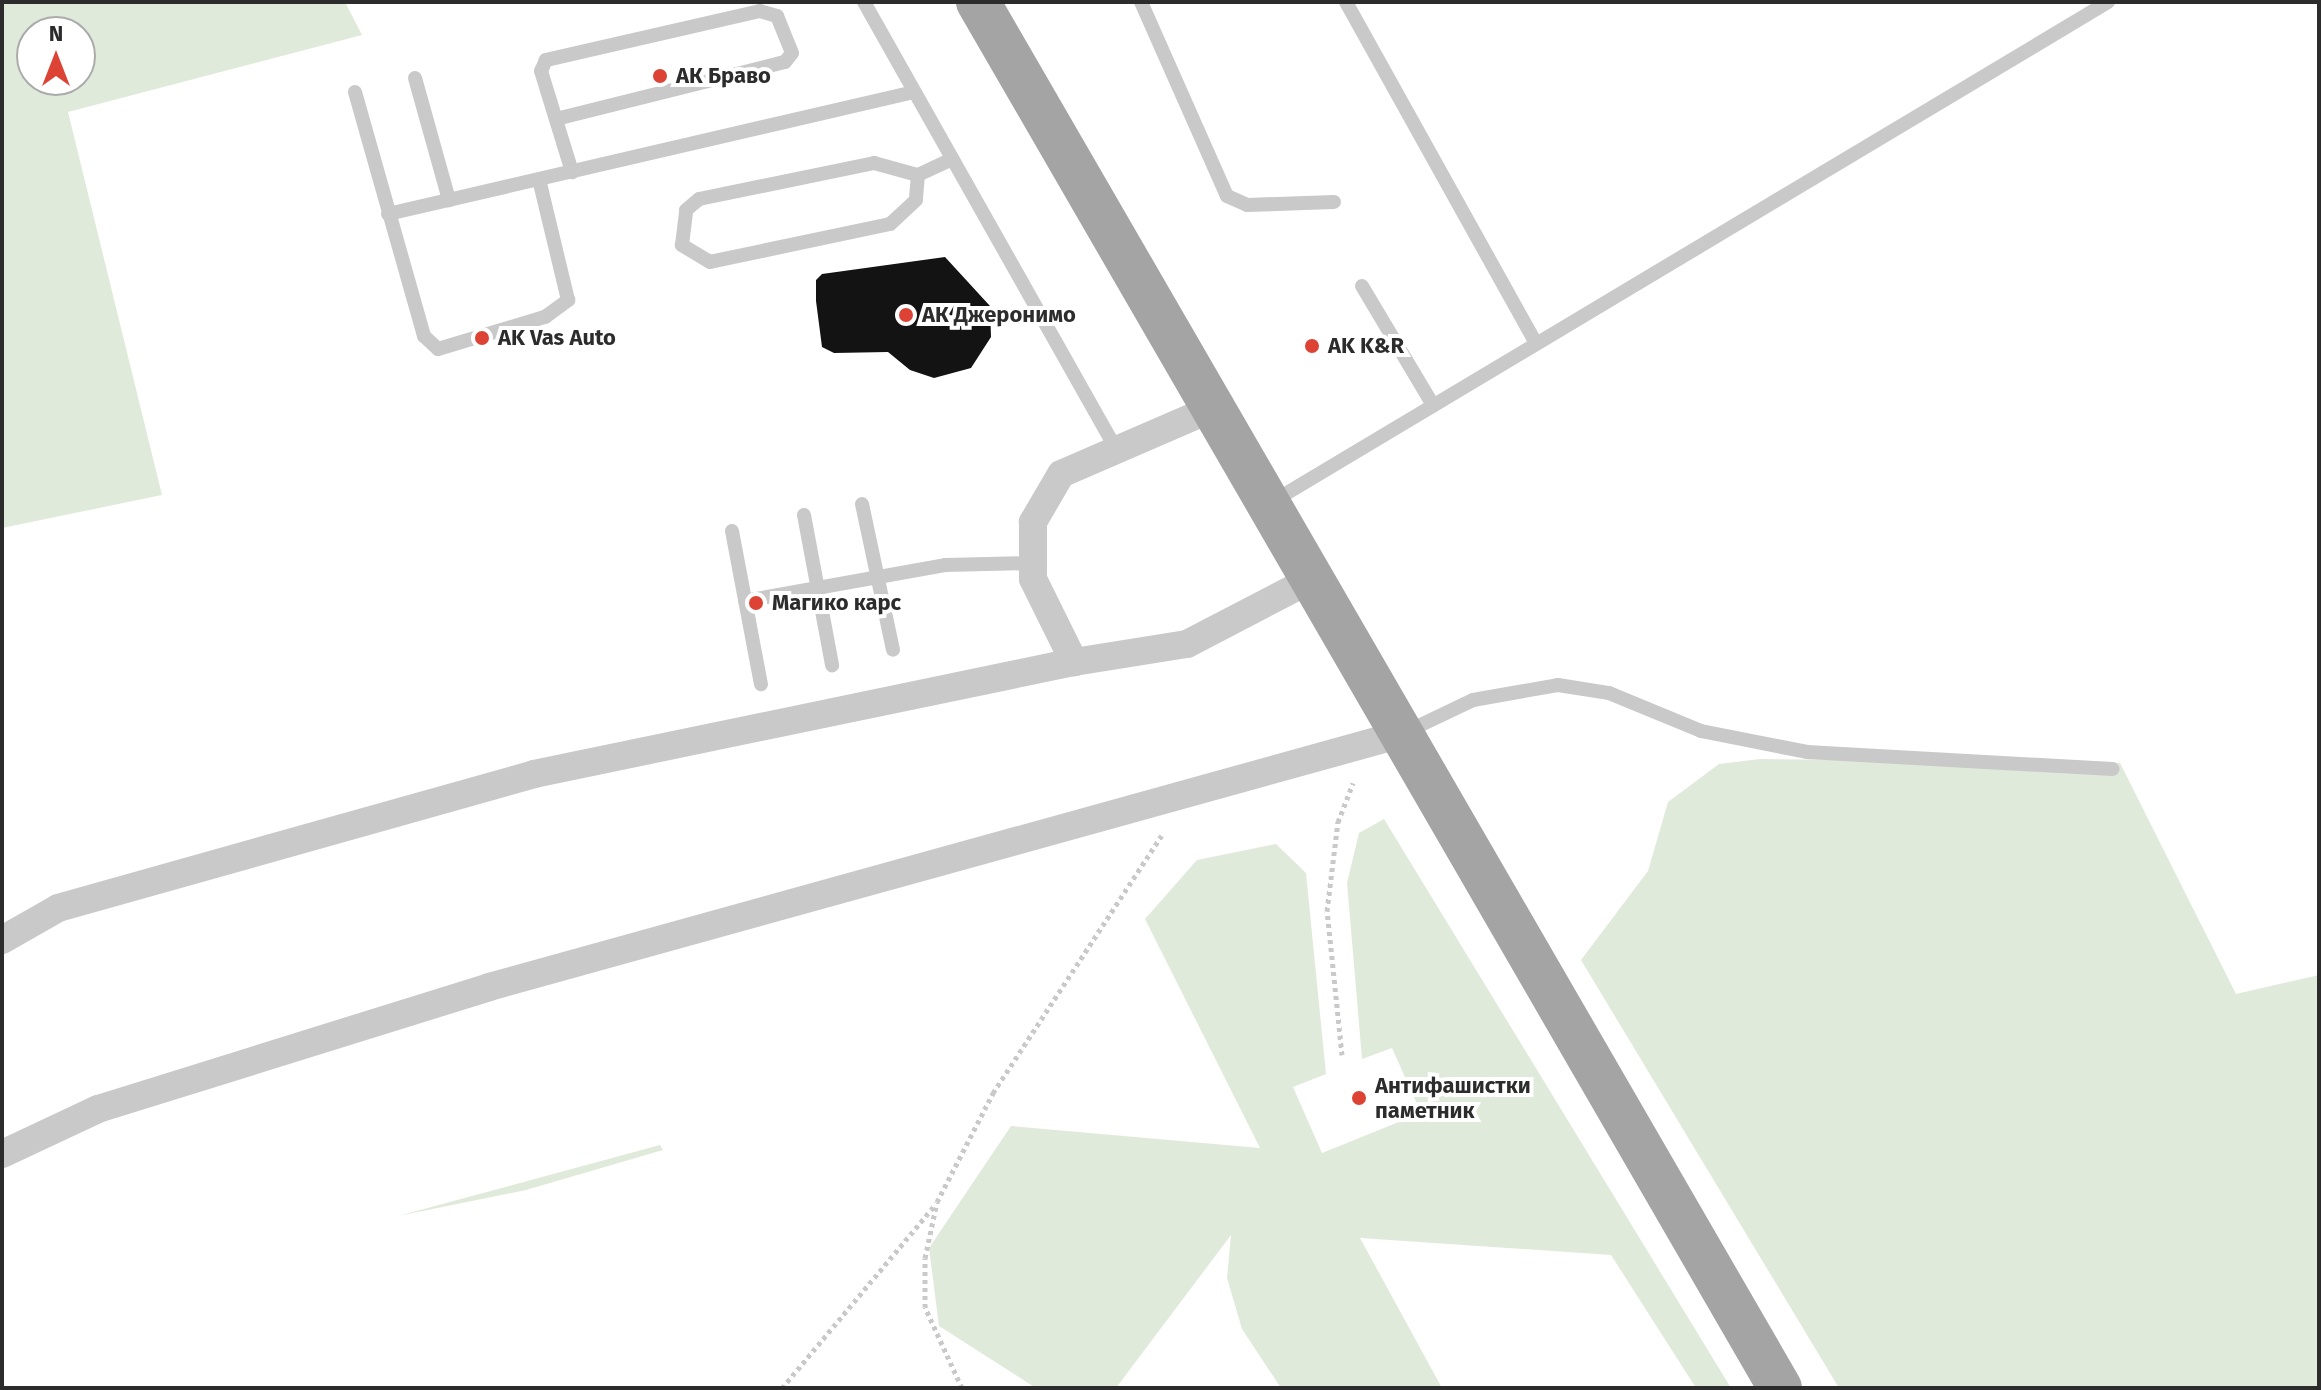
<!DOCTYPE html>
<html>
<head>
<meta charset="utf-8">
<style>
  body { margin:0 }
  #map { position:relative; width:2321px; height:1390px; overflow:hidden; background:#fff; font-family:"Fira Sans",sans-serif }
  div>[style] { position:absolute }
  .green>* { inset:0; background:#e0eada }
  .building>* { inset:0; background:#131313 }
  .path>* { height:5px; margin-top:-2.5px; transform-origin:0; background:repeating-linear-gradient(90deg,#c9c9c9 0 4px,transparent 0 8px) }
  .service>* { height:14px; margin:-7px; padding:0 7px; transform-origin:7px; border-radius:7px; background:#c9c9c9 }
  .minor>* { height:28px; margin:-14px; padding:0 14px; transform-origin:14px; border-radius:14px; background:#c9c9c9 }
  .primary>* { height:44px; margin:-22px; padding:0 22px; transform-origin:22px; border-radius:22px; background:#a4a4a4 }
  .dots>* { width:22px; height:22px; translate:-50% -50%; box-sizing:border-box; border:4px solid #fff; border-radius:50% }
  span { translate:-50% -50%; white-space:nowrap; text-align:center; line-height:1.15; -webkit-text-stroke:8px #fff; paint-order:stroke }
  .poi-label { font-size:22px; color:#2c2c2c; font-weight:700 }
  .left { translate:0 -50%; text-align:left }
  .frame { position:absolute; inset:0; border:4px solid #2c2c2c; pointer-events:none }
  .north { position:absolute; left:16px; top:16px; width:80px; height:80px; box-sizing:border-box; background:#fff; border:2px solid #ababab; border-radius:50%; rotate:0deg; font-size:22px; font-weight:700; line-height:32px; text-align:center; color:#2c2c2c }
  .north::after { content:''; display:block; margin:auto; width:28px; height:36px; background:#dd4334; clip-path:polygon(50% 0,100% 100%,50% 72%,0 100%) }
</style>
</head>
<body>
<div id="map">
  <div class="green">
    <div style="clip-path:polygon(evenodd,2px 2px,345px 2px,362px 35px,68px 112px,162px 495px,2px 528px,2px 2px,32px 32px,80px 32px,80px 80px,32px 80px,32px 32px)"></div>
    <div style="clip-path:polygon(1760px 759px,2120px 763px,2236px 994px,2319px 975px,2319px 1388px,1839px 1388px,1581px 960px,1648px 871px,1668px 802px,1719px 764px)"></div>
    <div style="clip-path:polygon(1384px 819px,1731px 1388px,1696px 1388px,1611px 1255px,1360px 1238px,1442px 1388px,1281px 1388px,1242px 1329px,1227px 1278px,1231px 1235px,1116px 1388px,1036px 1388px,939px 1326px,929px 1248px,1011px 1126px,1260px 1148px,1145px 919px,1197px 860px,1276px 844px,1306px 873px,1326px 1074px,1293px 1087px,1322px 1153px,1421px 1113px,1392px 1048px,1362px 1059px,1347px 883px,1359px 833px)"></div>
    <div style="clip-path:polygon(660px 1145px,663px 1150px,526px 1190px,398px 1216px)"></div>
  </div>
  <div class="building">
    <div style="clip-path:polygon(945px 257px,990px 306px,991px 337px,971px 368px,934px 378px,910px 370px,888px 352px,834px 353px,822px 347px,816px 301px,816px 280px,822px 274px)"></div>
  </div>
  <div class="path">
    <div style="left:1342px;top:1055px;width:145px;rotate:-95.9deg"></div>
    <div style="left:1327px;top:911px;width:90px;rotate:-83deg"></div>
    <div style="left:1338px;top:822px;width:42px;rotate:-69deg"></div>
    <div style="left:782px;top:1388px;width:239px;rotate:-50.1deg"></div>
    <div style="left:962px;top:1388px;width:89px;rotate:-114.6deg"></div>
    <div style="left:925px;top:1307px;width:49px;rotate:-90deg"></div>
    <div style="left:925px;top:1258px;width:57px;rotate:-77.9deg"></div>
    <div style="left:937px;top:1202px;width:123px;rotate:-62.8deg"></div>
    <div style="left:993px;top:1093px;width:308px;rotate:-56.8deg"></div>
  </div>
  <div class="service">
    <div style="left:864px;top:2px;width:511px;rotate:60.58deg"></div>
    <div style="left:1141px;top:2px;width:212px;rotate:66.1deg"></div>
    <div style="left:1227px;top:196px;width:22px;rotate:24deg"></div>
    <div style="left:1247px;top:205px;width:87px;rotate:-2deg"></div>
    <div style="left:1346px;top:2px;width:390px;rotate:60.9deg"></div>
    <div style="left:415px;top:78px;width:127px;rotate:74.4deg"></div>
    <div style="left:355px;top:92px;width:254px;rotate:74.2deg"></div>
    <div style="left:424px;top:336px;width:19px;rotate:43deg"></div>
    <div style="left:438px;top:349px;width:112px;rotate:-16.7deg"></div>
    <div style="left:545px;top:317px;width:29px;rotate:-36deg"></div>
    <div style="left:568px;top:300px;width:124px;rotate:-103.5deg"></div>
    <div style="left:556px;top:119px;width:236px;rotate:-14deg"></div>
    <div style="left:785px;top:62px;width:11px;rotate:-52deg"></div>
    <div style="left:792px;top:53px;width:40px;rotate:-112deg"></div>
    <div style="left:777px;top:16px;width:18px;rotate:-164deg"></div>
    <div style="left:760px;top:11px;width:220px;rotate:167.1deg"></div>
    <div style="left:546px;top:60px;width:12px;rotate:114deg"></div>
    <div style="left:541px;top:71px;width:106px;rotate:72.9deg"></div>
    <div style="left:918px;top:175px;width:25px;rotate:95deg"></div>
    <div style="left:916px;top:200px;width:35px;rotate:137deg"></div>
    <div style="left:890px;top:224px;width:184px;rotate:168.1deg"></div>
    <div style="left:710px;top:262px;width:33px;rotate:-149deg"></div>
    <div style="left:682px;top:245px;width:35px;rotate:-83deg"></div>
    <div style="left:686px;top:210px;width:17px;rotate:-40deg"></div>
    <div style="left:699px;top:199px;width:179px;rotate:-11.6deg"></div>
    <div style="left:874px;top:163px;width:46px;rotate:15.3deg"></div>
    <div style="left:918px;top:175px;width:38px;rotate:-25deg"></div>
    <div style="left:388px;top:214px;width:540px;rotate:-13.06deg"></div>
    <div style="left:1362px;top:286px;width:139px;rotate:59.2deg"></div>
    <div style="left:1272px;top:502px;width:974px;rotate:-30.88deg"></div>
    <div style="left:862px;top:504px;width:149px;rotate:78deg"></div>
    <div style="left:804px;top:515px;width:153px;rotate:79.4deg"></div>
    <div style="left:732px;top:531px;width:156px;rotate:79.3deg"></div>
    <div style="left:745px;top:601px;width:203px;rotate:-10.2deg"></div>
    <div style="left:945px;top:565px;width:88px;rotate:-1.3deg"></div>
    <div style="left:1406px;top:732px;width:74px;rotate:-25.5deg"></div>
    <div style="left:1473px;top:700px;width:86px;rotate:-10deg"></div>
    <div style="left:1558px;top:685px;width:52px;rotate:8.9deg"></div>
    <div style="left:1609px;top:693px;width:100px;rotate:22.4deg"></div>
    <div style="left:1701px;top:731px;width:108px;rotate:11.2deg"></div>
    <div style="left:1807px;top:752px;width:306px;rotate:3.2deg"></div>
  </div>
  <div class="minor">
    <div style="left:1211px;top:409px;width:163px;rotate:156.6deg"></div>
    <div style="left:1061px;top:474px;width:56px;rotate:120.3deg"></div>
    <div style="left:1033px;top:522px;width:57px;rotate:90deg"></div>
    <div style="left:1033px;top:579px;width:93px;rotate:63.7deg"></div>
    <div style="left:1074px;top:662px;width:114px;rotate:-9.1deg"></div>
    <div style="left:1187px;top:644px;width:136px;rotate:-27.5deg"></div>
    <div style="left:2px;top:940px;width:64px;rotate:-29.7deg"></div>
    <div style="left:58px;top:908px;width:495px;rotate:-15.7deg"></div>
    <div style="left:534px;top:774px;width:551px;rotate:-11.72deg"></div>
    <div style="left:2px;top:1154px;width:106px;rotate:-25.1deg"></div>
    <div style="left:98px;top:1109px;width:410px;rotate:-17.3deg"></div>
    <div style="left:489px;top:987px;width:947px;rotate:-15.49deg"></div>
  </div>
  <div class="primary">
    <div style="left:978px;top:2px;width:1601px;rotate:59.94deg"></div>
  </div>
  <div class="dots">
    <div style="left:660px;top:76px;background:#dd4334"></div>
    <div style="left:906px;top:315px;background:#dd4334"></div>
    <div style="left:482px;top:338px;background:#dd4334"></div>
    <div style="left:1312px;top:346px;background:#dd4334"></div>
    <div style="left:756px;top:603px;background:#dd4334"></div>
    <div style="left:1359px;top:1098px;background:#dd4334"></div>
  </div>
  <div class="poi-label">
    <span class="left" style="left:676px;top:76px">АК Браво</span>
    <span class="left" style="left:922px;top:315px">АК Джеронимо</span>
    <span class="left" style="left:498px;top:338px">AK Vas Auto</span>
    <span class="left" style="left:1328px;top:346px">AK K&amp;R</span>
    <span class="left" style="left:772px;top:603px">Магико карс</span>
    <span class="left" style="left:1375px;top:1098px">Антифашистки<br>паметник</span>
  </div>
  <div class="frame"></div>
  <div class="north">N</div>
</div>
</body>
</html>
